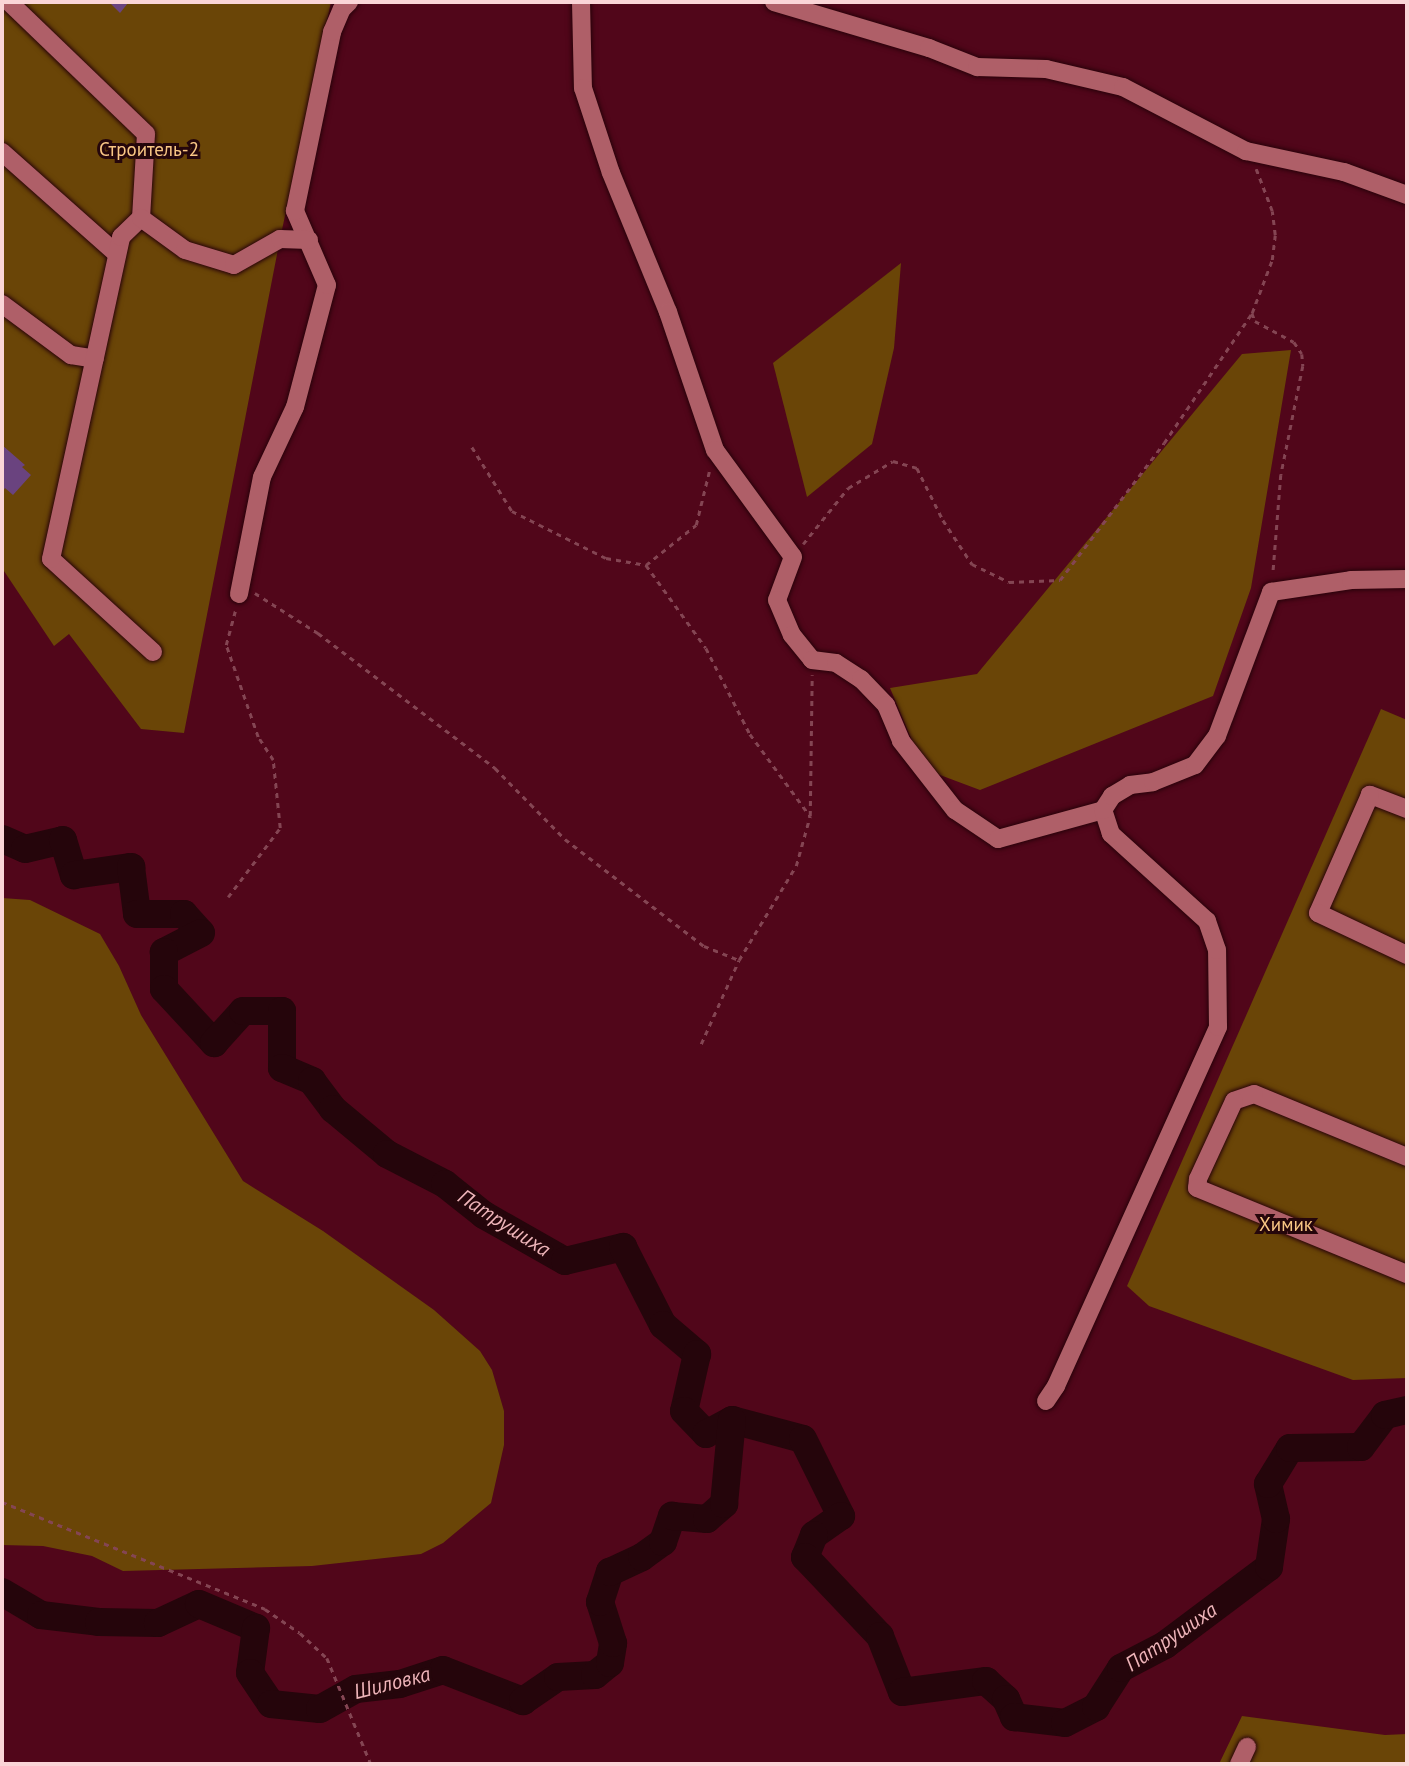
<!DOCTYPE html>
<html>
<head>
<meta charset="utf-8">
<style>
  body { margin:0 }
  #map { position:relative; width:1409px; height:1766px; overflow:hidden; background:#51061a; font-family:"PT Sans",sans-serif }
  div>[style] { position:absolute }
  .green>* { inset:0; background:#6a4507 }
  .river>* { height:28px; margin:-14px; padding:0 14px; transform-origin:14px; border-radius:14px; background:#25050b }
  .building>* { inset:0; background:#6a437f }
  .path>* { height:2.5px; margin-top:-1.25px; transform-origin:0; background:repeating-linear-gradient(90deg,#844553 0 5px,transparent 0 10px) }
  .roads { filter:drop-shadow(0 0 2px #28030a) drop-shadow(0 0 2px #28030a) }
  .minor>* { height:18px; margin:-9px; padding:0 9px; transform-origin:9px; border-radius:9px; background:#af5f68 }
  span { translate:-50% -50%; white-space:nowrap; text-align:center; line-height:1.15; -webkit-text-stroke:6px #25060b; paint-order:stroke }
  .park-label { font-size:19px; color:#fac785 }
  .water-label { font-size:21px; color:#eeb4b9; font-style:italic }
  .frame { position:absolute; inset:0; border:4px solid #fad5d7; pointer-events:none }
</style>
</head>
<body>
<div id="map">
  <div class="green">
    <div style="clip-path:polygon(2px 2px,331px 2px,280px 239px,184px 733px,141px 729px,69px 634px,54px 646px,2px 568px)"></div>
    <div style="clip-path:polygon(901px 263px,894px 348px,872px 444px,807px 497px,773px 363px)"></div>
    <div style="clip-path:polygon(1291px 350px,1251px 588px,1213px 696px,980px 790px,924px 769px,890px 688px,977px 674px,1242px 354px)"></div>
    <div style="clip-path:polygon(1381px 709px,1407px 720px,1407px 1378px,1353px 1380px,1149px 1306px,1127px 1286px)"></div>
    <div style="clip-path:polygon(2px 898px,30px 900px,100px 934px,119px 966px,141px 1015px,243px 1181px,323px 1231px,434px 1310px,480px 1351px,492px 1370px,504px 1411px,504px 1445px,491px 1503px,443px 1543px,421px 1554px,312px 1566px,123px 1571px,92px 1556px,43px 1546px,2px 1545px)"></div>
    <div style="clip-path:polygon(1242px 1716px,1385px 1735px,1407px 1734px,1407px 1764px,1219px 1764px)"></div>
  </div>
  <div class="river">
    <div style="left:2px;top:839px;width:25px;rotate:23deg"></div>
    <div style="left:25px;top:849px;width:39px;rotate:-13deg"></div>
    <div style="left:63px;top:840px;width:37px;rotate:73deg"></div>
    <div style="left:74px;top:875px;width:58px;rotate:-8deg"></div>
    <div style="left:131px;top:867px;width:47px;rotate:82.7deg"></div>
    <div style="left:137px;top:914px;width:47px"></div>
    <div style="left:184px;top:914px;width:25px;rotate:48deg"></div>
    <div style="left:201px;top:933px;width:42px;rotate:152.8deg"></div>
    <div style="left:164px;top:952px;width:37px;rotate:90deg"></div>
    <div style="left:164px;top:989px;width:74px;rotate:47.2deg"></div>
    <div style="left:214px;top:1043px;width:43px;rotate:-47.8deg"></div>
    <div style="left:243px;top:1011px;width:39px"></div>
    <div style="left:282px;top:1011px;width:57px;rotate:90deg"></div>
    <div style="left:282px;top:1068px;width:33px;rotate:23deg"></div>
    <div style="left:312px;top:1081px;width:35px;rotate:53deg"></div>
    <div style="left:333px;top:1109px;width:70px;rotate:39.8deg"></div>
    <div style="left:387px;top:1154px;width:65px;rotate:27.3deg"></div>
    <div style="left:445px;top:1184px;width:50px;rotate:38.5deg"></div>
    <div style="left:484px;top:1215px;width:93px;rotate:29.6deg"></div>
    <div style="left:565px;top:1261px;width:60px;rotate:-13.6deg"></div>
    <div style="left:623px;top:1247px;width:88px;rotate:62.9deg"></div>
    <div style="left:663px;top:1325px;width:45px;rotate:40.5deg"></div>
    <div style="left:697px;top:1354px;width:58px;rotate:102.8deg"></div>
    <div style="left:684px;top:1411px;width:32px;rotate:46deg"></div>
    <div style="left:706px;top:1434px;width:30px;rotate:-28deg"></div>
    <div style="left:732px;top:1420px;width:73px;rotate:15deg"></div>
    <div style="left:803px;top:1439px;width:86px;rotate:63.7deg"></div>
    <div style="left:841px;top:1516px;width:33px;rotate:145deg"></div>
    <div style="left:814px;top:1535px;width:24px;rotate:112deg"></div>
    <div style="left:805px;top:1557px;width:109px;rotate:46.5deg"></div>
    <div style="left:880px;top:1636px;width:60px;rotate:68.6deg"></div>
    <div style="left:902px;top:1692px;width:85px;rotate:-7.5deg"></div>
    <div style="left:986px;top:1681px;width:27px;rotate:42deg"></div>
    <div style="left:1006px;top:1699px;width:20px;rotate:66deg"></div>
    <div style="left:1014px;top:1717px;width:51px;rotate:6.7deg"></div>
    <div style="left:1065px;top:1723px;width:35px;rotate:-27deg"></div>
    <div style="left:1096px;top:1707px;width:46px;rotate:-57.3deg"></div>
    <div style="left:1121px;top:1668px;width:50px;rotate:-27.6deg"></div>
    <div style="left:1165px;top:1645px;width:130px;rotate:-36.9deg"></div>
    <div style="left:1269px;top:1567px;width:49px;rotate:-81.7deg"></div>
    <div style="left:1276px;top:1519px;width:36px;rotate:-103deg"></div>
    <div style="left:1268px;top:1484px;width:42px;rotate:-58.6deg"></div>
    <div style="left:1290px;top:1448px;width:71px;rotate:-0.8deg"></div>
    <div style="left:1361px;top:1447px;width:40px;rotate:-53deg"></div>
    <div style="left:1385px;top:1415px;width:23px;rotate:-13deg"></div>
    <div style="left:2px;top:1592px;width:45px;rotate:30.5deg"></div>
    <div style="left:41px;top:1615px;width:58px;rotate:6.9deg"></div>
    <div style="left:99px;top:1622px;width:59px;rotate:1deg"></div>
    <div style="left:158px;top:1623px;width:45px;rotate:-24.9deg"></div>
    <div style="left:199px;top:1604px;width:62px;rotate:22.8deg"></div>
    <div style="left:256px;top:1628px;width:45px;rotate:97.6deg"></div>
    <div style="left:250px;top:1673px;width:37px;rotate:56deg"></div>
    <div style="left:271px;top:1704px;width:49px;rotate:5.8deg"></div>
    <div style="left:320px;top:1709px;width:41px;rotate:-29.1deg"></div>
    <div style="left:356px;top:1689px;width:44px;rotate:-6.5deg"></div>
    <div style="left:400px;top:1684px;width:45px;rotate:-18deg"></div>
    <div style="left:443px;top:1670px;width:86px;rotate:21.2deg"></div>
    <div style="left:523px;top:1701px;width:42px;rotate:-34.4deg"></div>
    <div style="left:558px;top:1677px;width:37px;rotate:-3deg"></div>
    <div style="left:595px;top:1675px;width:19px;rotate:-39deg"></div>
    <div style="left:610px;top:1663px;width:20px;rotate:-81deg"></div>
    <div style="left:613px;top:1643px;width:43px;rotate:-107.6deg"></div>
    <div style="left:600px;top:1602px;width:32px;rotate:-72deg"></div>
    <div style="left:610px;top:1572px;width:35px;rotate:-25deg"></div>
    <div style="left:642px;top:1557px;width:26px;rotate:-36deg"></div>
    <div style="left:663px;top:1542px;width:28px;rotate:-71deg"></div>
    <div style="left:672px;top:1516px;width:35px;rotate:5deg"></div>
    <div style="left:707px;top:1519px;width:23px;rotate:-41deg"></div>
    <div style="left:724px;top:1504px;width:84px;rotate:-84.6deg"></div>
  </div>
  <div class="building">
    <div style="clip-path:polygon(109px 2px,126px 2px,128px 3px,120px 13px)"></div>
    <div style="clip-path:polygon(2px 445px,25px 465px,22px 467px,31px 475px,13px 495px,5px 488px,2px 492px)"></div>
  </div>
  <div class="path">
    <div style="left:1252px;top:313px;width:9px;rotate:69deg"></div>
    <div style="left:1255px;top:321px;width:44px;rotate:28.3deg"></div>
    <div style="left:1294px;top:342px;width:14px;rotate:56deg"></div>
    <div style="left:1302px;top:354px;width:12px;rotate:85deg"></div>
    <div style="left:1303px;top:366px;width:111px;rotate:101.4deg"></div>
    <div style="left:1281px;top:475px;width:99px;rotate:94.6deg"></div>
    <div style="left:472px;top:447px;width:75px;rotate:58deg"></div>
    <div style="left:512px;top:511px;width:105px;rotate:26.6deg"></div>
    <div style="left:606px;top:558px;width:41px;rotate:9.9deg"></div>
    <div style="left:646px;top:565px;width:64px;rotate:-38.7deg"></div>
    <div style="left:696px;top:525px;width:55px;rotate:-76.2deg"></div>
    <div style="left:803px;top:544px;width:72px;rotate:-51.2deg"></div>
    <div style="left:848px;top:488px;width:52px;rotate:-31deg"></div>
    <div style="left:893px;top:461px;width:25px;rotate:16deg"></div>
    <div style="left:917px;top:468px;width:58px;rotate:63.4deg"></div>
    <div style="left:943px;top:520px;width:53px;rotate:56.6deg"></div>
    <div style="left:972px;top:564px;width:41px;rotate:25.9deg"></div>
    <div style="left:1009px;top:582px;width:51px;rotate:-2.2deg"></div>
    <div style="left:1060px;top:580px;width:172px;rotate:-52.8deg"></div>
    <div style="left:1164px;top:443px;width:157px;rotate:-55.9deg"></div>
    <div style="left:1252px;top:313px;width:57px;rotate:-69.3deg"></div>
    <div style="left:1272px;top:260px;width:25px;rotate:-83deg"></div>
    <div style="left:1275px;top:235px;width:24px;rotate:-97deg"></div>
    <div style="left:1272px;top:211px;width:45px;rotate:-110.9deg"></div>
    <div style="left:646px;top:565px;width:102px;rotate:54.1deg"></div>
    <div style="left:706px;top:648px;width:97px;rotate:62.9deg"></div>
    <div style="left:750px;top:734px;width:102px;rotate:53.8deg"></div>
    <div style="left:255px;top:593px;width:75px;rotate:32.4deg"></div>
    <div style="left:318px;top:633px;width:223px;rotate:37.3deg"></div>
    <div style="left:495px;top:768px;width:100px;rotate:45.4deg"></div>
    <div style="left:565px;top:839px;width:175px;rotate:37.6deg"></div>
    <div style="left:704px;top:946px;width:38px;rotate:22deg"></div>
    <div style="left:228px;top:897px;width:86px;rotate:-53deg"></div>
    <div style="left:280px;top:828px;width:68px;rotate:-95.9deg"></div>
    <div style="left:273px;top:760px;width:27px;rotate:-123deg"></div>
    <div style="left:258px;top:737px;width:97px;rotate:-109.2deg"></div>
    <div style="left:226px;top:645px;width:35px;rotate:-75deg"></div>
    <div style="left:701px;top:1044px;width:92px;rotate:-65.7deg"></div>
    <div style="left:739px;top:960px;width:110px;rotate:-58.8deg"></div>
    <div style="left:796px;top:866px;width:52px;rotate:-74.4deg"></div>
    <div style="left:810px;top:816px;width:141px;rotate:-89.2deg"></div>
    <div style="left:2px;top:1502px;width:284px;rotate:22.1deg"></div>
    <div style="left:265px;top:1609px;width:42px;rotate:34.4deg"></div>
    <div style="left:300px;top:1633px;width:37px;rotate:43deg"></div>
    <div style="left:327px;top:1658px;width:115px;rotate:67.5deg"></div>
  </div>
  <div class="roads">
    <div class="minor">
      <div style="left:9px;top:2px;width:190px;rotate:43.9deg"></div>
      <div style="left:146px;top:134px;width:84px;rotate:93.4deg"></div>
      <div style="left:581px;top:2px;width:86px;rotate:88.7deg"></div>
      <div style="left:583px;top:88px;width:89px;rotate:71.8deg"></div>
      <div style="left:611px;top:173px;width:150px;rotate:67.7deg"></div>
      <div style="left:668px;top:312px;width:146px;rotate:71.2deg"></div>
      <div style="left:715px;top:450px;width:132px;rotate:53.9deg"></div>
      <div style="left:793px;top:557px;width:46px;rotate:110.4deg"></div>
      <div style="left:777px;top:600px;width:38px;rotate:67deg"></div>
      <div style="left:792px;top:635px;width:32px;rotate:51deg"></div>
      <div style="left:812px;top:660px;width:24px;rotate:7deg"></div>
      <div style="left:836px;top:663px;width:30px;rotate:33deg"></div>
      <div style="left:861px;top:679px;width:36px;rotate:46deg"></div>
      <div style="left:886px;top:705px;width:39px;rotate:67deg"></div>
      <div style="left:901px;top:741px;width:88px;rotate:52deg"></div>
      <div style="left:955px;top:810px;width:52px;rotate:34deg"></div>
      <div style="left:998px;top:839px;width:109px;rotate:-15.4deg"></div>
      <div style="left:774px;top:2px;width:162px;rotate:16.5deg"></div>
      <div style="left:929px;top:48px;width:52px;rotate:21.6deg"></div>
      <div style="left:977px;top:67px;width:69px;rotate:1.7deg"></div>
      <div style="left:1046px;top:69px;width:79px;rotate:13.2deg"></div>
      <div style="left:1123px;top:87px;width:139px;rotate:27.5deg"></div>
      <div style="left:1246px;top:151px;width:100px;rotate:12.1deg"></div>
      <div style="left:1344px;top:172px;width:67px;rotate:20.1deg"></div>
      <div style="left:2px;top:152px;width:154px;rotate:41.6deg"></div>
      <div style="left:2px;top:304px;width:86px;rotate:36.5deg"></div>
      <div style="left:71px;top:355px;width:24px;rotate:9deg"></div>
      <div style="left:239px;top:594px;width:119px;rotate:-78.9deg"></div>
      <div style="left:262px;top:477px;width:77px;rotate:-64.8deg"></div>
      <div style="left:295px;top:407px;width:126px;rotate:-75.3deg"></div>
      <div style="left:327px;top:285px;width:81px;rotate:-113.4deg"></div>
      <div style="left:295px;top:211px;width:183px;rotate:-78.3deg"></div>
      <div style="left:332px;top:32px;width:25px;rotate:-67deg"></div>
      <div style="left:342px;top:9px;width:10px;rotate:-45deg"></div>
      <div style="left:153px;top:652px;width:138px;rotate:-137.6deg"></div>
      <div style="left:51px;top:559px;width:330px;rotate:-77.7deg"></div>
      <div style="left:121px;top:237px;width:28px;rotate:-44deg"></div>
      <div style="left:141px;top:218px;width:54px;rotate:36deg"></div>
      <div style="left:185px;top:250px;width:51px;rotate:17deg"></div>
      <div style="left:234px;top:265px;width:53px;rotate:-29.5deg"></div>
      <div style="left:280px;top:239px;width:29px;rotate:2deg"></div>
      <div style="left:1407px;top:809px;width:40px;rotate:-159deg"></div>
      <div style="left:1370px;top:795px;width:129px;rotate:113.8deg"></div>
      <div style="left:1318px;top:913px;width:98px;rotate:25.3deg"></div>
      <div style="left:1407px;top:1157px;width:165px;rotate:-157.6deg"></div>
      <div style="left:1254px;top:1094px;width:21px;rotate:161deg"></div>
      <div style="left:1234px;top:1101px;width:86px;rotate:114.8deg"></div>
      <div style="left:1198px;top:1179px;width:9px;rotate:96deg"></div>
      <div style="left:1197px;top:1188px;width:227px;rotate:22.3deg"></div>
      <div style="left:1046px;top:1401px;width:18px;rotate:-56deg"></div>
      <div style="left:1056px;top:1386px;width:394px;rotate:-65.7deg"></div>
      <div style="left:1218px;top:1027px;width:77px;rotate:-90.7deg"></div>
      <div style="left:1217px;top:950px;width:31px;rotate:-109deg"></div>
      <div style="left:1207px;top:921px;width:130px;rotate:-137.8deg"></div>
      <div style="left:1111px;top:834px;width:25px;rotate:-108deg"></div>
      <div style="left:1103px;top:810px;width:17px;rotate:-57deg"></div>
      <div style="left:1112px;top:796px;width:21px;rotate:-31deg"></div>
      <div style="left:1130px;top:785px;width:23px;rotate:-7deg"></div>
      <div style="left:1153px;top:782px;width:45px;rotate:-22deg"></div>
      <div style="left:1195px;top:765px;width:36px;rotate:-53deg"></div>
      <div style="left:1217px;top:736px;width:154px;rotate:-69.4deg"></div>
      <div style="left:1271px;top:592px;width:81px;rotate:-8.5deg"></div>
      <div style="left:1351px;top:580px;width:56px;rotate:-1deg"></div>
      <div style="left:1239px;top:1764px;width:19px;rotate:-65deg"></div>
    </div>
  </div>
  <div class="park-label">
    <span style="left:149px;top:150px">Строитель-2</span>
    <span style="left:1286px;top:1225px">Химик</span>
  </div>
  <div class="water-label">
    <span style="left:504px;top:1223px;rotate:33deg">Патрушиха</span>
    <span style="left:1171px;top:1637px;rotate:-34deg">Патрушиха</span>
    <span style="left:392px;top:1683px;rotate:-14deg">Шиловка</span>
  </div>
  <div class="frame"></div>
</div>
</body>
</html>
